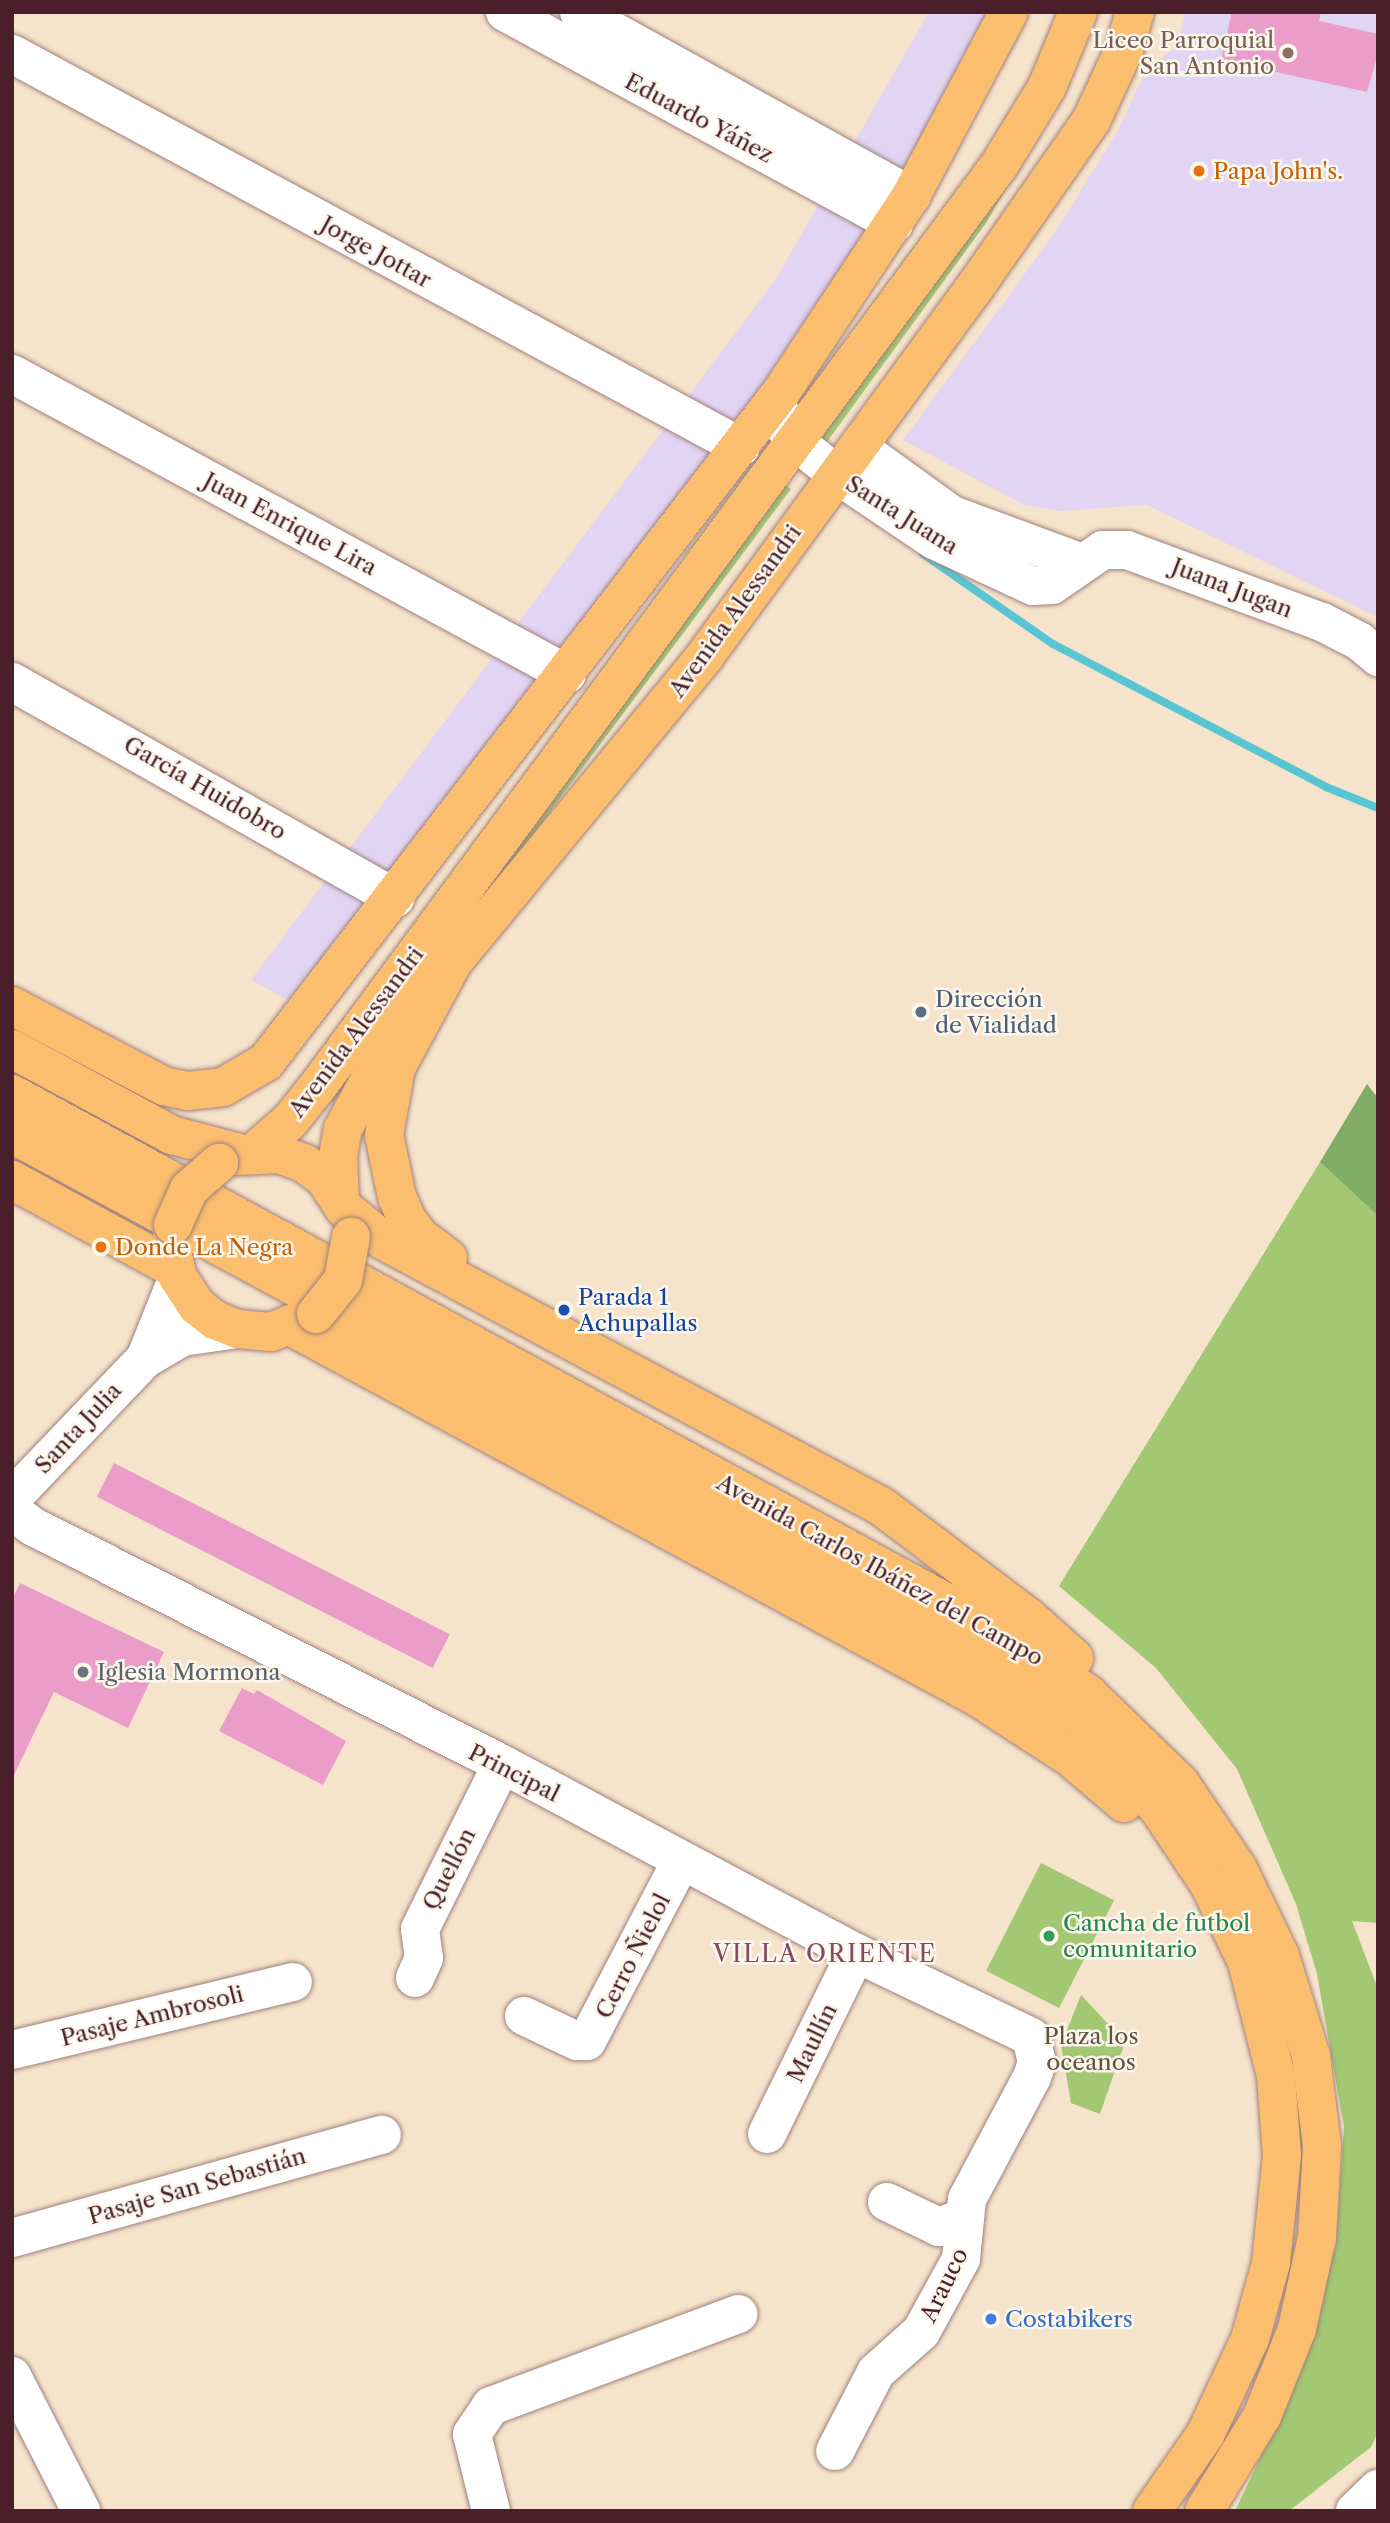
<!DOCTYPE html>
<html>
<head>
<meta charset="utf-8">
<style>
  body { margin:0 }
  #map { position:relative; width:1390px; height:2523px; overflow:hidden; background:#f6e3cc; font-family:"Libre Caslon Text",serif }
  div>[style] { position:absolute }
  .built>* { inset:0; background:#e2d4f3 }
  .green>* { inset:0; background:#a2c873; transform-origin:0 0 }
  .forest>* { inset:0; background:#81ac65 }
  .stream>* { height:8px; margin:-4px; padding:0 4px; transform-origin:4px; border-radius:4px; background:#59c5d2 }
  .building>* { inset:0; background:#eb9dc9; transform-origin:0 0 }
  .roads { filter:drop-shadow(0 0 2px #a0817c) drop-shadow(0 0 2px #a0817c) }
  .minor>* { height:38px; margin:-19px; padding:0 19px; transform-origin:19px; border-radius:19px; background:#fff }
  .major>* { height:38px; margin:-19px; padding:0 19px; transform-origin:19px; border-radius:19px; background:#fbbd6e }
  .highway>* { height:38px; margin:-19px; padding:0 19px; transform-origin:19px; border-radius:19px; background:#fbbd6e }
  .bridges { filter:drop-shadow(0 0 2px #a0817c) drop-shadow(0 0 2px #a0817c) }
  .major-bridge>* { height:38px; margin:-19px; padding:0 19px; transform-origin:19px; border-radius:19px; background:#fbbd6e }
  .dots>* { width:19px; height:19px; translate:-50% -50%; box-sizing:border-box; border:4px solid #fbf7ec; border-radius:50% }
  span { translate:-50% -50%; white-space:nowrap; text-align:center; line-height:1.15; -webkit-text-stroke:5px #fbf7ec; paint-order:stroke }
  .education-label { font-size:23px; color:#785e54 }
  .right { translate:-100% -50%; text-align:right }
  .street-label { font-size:23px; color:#4a1f2b }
  .food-label { font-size:23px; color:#c56008 }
  .left { translate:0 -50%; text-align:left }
  .service-label { font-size:23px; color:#4e5e75 }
  .transit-label { font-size:23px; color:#164399 }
  .worship-label { font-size:23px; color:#5b616d }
  .leisure-label { font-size:23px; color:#27864d }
  .park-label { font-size:23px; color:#645241 }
  .shop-label { font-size:23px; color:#366cbe }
  .neighbourhood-label { font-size:24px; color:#824b62; letter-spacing:2px }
  .frame { position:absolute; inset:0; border:14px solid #4a1f2b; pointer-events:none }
</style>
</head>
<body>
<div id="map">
  <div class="built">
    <div style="clip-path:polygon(929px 12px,995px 12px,941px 112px,785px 368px,454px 798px,288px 1000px,251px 980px,774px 282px)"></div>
    <div style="clip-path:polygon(1186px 12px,1378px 12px,1378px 617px,1147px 505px,1059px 511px,1024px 505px,903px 440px,1056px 231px,1118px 130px,1145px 72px,1176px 47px)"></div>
  </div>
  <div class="green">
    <div style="clip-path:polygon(1097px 12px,1072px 74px,986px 223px,824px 446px,813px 438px)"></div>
    <div style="clip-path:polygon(782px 482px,791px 489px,333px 1102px,326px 1100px)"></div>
    <div style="clip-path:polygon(1320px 1162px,1378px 1216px,1378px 1923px,1352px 1921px,1378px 1989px,1378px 2432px,1371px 2447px,1289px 2511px,1235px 2511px,1291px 2393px,1336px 2244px,1344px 2127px,1317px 1974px,1296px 1904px,1237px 1769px,1156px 1668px,1059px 1586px)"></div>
    <div style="left:1041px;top:1863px;width:82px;height:121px;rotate:27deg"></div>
    <div style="clip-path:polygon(1081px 1995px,1125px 2042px,1100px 2114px,1071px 2103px,1061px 2045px)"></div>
  </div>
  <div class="forest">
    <div style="clip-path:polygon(1367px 1084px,1378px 1098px,1378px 1216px,1320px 1162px)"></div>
  </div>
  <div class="stream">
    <div style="left:923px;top:554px;width:158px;rotate:34.7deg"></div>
    <div style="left:1053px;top:644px;width:308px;rotate:27.6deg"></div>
    <div style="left:1326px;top:787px;width:56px;rotate:22deg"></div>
  </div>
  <div class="building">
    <div style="clip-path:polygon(1232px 12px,1321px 12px,1319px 21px,1378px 34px,1378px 54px,1367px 92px,1221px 60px)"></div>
    <div style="left:114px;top:1463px;width:377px;height:38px;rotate:27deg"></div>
    <div style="clip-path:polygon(20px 1583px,164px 1652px,128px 1728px,54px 1692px,12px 1779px,12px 1600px)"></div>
    <div style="clip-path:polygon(242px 1688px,254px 1694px,257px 1690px,346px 1741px,323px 1785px,219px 1731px)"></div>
  </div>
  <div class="roads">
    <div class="minor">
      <div style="left:505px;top:12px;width:443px;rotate:28.5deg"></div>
      <div style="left:579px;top:12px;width:380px;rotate:29deg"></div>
      <div style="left:12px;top:54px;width:828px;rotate:28.33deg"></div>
      <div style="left:12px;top:374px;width:631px;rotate:28.39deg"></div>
      <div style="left:781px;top:414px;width:8px;rotate:90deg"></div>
      <div style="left:781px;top:422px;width:22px;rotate:54deg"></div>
      <div style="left:794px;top:440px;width:54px;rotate:39deg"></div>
      <div style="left:836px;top:474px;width:118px;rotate:34deg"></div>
      <div style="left:934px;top:540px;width:109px;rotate:24.9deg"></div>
      <div style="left:1033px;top:586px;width:19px;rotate:-3deg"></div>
      <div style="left:1052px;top:585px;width:62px;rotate:-34.5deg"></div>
      <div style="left:1103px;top:550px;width:24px"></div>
      <div style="left:1127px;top:550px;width:208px;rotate:20.3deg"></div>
      <div style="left:1322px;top:622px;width:42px;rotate:27.2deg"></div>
      <div style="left:1359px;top:641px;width:25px;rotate:40deg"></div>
      <div style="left:858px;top:447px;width:116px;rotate:35.9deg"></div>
      <div style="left:952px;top:515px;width:136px;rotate:20.2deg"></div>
      <div style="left:12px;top:682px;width:440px;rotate:29.4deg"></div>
      <div style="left:145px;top:1359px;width:88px;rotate:-68.1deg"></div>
      <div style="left:12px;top:1498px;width:192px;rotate:-46.3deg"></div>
      <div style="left:145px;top:1359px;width:43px;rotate:-30.7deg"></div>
      <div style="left:182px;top:1337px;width:56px;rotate:-8.3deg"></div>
      <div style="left:12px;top:1511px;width:25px;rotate:37deg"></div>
      <div style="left:32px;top:1526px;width:527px;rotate:26.86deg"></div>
      <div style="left:502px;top:1764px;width:401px;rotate:28.1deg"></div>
      <div style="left:856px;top:1953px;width:194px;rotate:25.6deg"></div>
      <div style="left:1031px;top:2037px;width:26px;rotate:77deg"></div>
      <div style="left:1037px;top:2062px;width:16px;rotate:108deg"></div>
      <div style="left:1032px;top:2077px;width:138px;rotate:118deg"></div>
      <div style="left:967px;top:2199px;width:60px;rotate:95.7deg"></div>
      <div style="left:961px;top:2259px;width:83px;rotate:118.7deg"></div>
      <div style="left:921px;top:2332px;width:60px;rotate:138.4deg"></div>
      <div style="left:876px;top:2372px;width:89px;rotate:117.4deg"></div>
      <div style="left:415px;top:1978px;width:22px;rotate:-66deg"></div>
      <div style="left:424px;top:1958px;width:29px;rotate:-98deg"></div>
      <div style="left:420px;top:1929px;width:184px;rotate:-63.6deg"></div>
      <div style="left:524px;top:2016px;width:59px;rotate:25.3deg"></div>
      <div style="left:577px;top:2041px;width:10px"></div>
      <div style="left:587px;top:2041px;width:203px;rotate:-62.4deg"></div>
      <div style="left:12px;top:2050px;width:289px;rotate:-13.6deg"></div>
      <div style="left:767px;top:2134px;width:202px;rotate:-63.8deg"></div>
      <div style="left:887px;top:2202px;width:58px;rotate:25.7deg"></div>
      <div style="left:939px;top:2227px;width:28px;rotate:-21deg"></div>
      <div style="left:12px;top:2238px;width:384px;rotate:-15.6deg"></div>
      <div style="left:12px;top:2376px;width:152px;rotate:62.9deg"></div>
      <div style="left:491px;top:2511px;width:79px;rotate:-103.9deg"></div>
      <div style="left:472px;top:2434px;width:34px;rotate:-56deg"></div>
      <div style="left:491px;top:2406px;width:264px;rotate:-20.4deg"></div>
      <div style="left:1355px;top:2511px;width:32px;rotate:-44deg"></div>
    </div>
    <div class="major">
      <div style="left:12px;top:1006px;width:172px;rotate:27.8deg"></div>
      <div style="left:164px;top:1086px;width:24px;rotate:12deg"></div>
      <div style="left:187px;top:1091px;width:36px;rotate:-6deg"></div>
      <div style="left:223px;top:1087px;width:50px;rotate:-30.2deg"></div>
      <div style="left:266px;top:1062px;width:846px;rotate:-52.44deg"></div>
      <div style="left:782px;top:391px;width:234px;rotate:-56.5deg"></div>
      <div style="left:911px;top:196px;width:208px;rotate:-62deg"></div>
      <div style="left:253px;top:1153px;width:49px;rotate:-40.9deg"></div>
      <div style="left:290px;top:1121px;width:45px;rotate:-51.3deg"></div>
      <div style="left:318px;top:1086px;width:1147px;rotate:-53.51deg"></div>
      <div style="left:1000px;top:164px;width:90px;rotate:-58.6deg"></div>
      <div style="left:1047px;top:87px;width:81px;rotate:-67.5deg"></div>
      <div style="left:238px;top:1156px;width:41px;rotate:-2.8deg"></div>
      <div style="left:279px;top:1154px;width:27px;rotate:20deg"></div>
      <div style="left:304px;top:1163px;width:26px;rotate:37deg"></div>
      <div style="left:325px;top:1179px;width:35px;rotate:57deg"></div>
      <div style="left:12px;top:1180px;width:186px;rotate:28.6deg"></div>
      <div style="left:340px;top:1201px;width:45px;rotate:-92.5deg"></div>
      <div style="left:338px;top:1156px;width:27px;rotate:-80deg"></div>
      <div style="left:343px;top:1129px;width:81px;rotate:-61.8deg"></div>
      <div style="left:381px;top:1058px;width:120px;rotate:-53.1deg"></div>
      <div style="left:453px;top:962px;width:396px;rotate:-50.5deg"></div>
      <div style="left:705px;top:656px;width:454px;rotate:-53.8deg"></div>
      <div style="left:973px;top:290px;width:206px;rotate:-55.1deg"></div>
      <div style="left:1091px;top:121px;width:78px;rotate:-65.1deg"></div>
      <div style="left:1124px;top:50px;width:40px;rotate:-74deg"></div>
      <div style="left:173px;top:1225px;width:22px;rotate:95deg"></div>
      <div style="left:171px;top:1247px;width:31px;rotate:77deg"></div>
      <div style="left:178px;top:1277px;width:35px;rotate:57deg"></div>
      <div style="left:197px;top:1306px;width:23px;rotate:38deg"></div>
      <div style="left:215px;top:1320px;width:24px;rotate:22deg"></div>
      <div style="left:237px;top:1329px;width:34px;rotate:5deg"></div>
      <div style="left:271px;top:1332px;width:48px;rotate:-21.8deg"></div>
    </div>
    <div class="highway">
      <div style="left:12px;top:1049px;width:182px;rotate:28.3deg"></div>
      <div style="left:172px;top:1135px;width:73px;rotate:15deg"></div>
      <div style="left:12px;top:1094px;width:1107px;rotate:28.56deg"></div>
      <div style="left:984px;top:1623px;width:126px;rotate:34.3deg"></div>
      <div style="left:1088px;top:1694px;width:128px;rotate:44.1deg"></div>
      <div style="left:1180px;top:1783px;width:104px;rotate:56deg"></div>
      <div style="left:1238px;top:1869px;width:97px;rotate:64.2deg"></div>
      <div style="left:1280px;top:1956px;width:105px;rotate:72.8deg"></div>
      <div style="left:1311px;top:2056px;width:90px;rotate:83deg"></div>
      <div style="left:1322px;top:2145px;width:92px;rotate:93.1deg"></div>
      <div style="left:1317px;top:2237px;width:94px;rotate:102.3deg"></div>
      <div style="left:1297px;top:2329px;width:94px;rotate:111.9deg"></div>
      <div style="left:1262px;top:2416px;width:111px;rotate:121.4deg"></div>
      <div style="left:12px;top:1134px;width:1073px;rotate:28.38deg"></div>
      <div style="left:956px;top:1644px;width:162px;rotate:34.7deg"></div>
      <div style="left:1089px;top:1736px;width:100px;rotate:46.2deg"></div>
      <div style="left:1158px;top:1808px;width:92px;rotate:56.1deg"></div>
      <div style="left:1209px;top:1884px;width:87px;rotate:64deg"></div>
      <div style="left:1247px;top:1962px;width:118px;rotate:75.7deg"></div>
      <div style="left:1276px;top:2076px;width:79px;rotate:85.7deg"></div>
      <div style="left:1282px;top:2155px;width:109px;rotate:95.8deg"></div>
      <div style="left:1271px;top:2263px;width:79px;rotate:105.4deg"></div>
      <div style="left:1250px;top:2339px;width:106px;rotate:115.1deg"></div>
      <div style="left:1205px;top:2435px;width:93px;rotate:124.9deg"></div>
      <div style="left:345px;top:1209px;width:50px;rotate:39.4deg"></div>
      <div style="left:384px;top:1241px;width:563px;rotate:28.07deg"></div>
      <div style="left:881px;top:1506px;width:184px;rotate:37.1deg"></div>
      <div style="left:1028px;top:1617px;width:62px;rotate:41.7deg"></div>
      <div style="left:448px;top:1258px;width:35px;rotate:-143deg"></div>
      <div style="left:420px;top:1237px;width:21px;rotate:-127deg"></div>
      <div style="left:407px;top:1220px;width:25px;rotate:-113deg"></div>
      <div style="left:397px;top:1197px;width:63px;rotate:-101.8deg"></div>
      <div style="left:384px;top:1135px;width:68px;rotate:-79.8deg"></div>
      <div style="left:396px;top:1068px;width:120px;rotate:-61.7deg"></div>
      <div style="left:292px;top:1327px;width:781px;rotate:28.37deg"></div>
      <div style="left:979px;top:1698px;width:108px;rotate:33deg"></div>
      <div style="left:1070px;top:1757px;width:71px;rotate:40.4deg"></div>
    </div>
  </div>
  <div class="bridges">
    <div class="major-bridge">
      <div style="left:173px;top:1225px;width:39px;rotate:-66deg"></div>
      <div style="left:189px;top:1189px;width:40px;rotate:-41deg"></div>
      <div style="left:316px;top:1314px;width:43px;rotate:-51.5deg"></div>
      <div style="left:343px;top:1280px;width:44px;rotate:-79.5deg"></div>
    </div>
  </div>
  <div class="dots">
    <div style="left:1288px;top:53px;background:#8d6e63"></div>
    <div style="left:1199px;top:171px;background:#e8710a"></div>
    <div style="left:921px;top:1012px;background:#5c6f8a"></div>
    <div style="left:101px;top:1247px;background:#e8710a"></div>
    <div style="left:564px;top:1310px;background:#1a4fb4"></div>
    <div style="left:83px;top:1672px;background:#6b7280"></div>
    <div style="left:1049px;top:1936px;background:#2e9e5b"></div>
    <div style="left:991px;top:2319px;background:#3f7fe0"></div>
  </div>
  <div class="education-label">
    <span class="right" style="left:1274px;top:53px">Liceo Parroquial<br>San Antonio</span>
  </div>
  <div class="street-label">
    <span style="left:699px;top:118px;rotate:28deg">Eduardo Yáñez</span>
    <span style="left:376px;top:252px;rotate:29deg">Jorge Jottar</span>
    <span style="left:902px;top:515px;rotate:32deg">Santa Juana</span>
    <span style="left:290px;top:524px;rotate:28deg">Juan Enrique Lira</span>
    <span style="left:1232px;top:588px;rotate:21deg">Juana Jugan</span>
    <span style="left:735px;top:611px;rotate:-54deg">Avenida Alessandri</span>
    <span style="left:205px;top:788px;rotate:30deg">García Huidobro</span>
    <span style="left:356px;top:1032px;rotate:-53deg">Avenida Alessandri</span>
    <span style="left:78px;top:1428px;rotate:-47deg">Santa Julia</span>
    <span style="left:880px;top:1570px;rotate:29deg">Avenida Carlos Ibáñez del Campo</span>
    <span style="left:514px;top:1773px;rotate:27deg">Principal</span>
    <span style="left:449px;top:1869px;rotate:-63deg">Quellón</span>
    <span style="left:633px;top:1956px;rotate:-63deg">Cerro Ñielol</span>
    <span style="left:152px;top:2016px;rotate:-14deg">Pasaje Ambrosoli</span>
    <span style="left:812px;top:2043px;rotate:-64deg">Maullín</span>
    <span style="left:197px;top:2186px;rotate:-16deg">Pasaje San Sebastián</span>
    <span style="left:944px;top:2285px;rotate:-64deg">Arauco</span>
  </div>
  <div class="food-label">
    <span class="left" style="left:1213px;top:171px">Papa John's.</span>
    <span class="left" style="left:115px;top:1247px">Donde La Negra</span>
  </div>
  <div class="service-label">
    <span class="left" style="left:935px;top:1012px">Dirección<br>de Vialidad</span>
  </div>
  <div class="transit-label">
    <span class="left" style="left:578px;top:1310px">Parada 1<br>Achupallas</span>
  </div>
  <div class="worship-label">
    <span class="left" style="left:97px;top:1672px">Iglesia Mormona</span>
  </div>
  <div class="leisure-label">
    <span class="left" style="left:1063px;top:1936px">Cancha de futbol<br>comunitario</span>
  </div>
  <div class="park-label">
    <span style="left:1091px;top:2049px">Plaza los<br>oceanos</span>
  </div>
  <div class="shop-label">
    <span class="left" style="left:1005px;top:2319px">Costabikers</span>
  </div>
  <div class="neighbourhood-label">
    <span style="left:825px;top:1954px">VILLA ORIENTE</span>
  </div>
  <div class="frame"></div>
</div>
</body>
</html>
